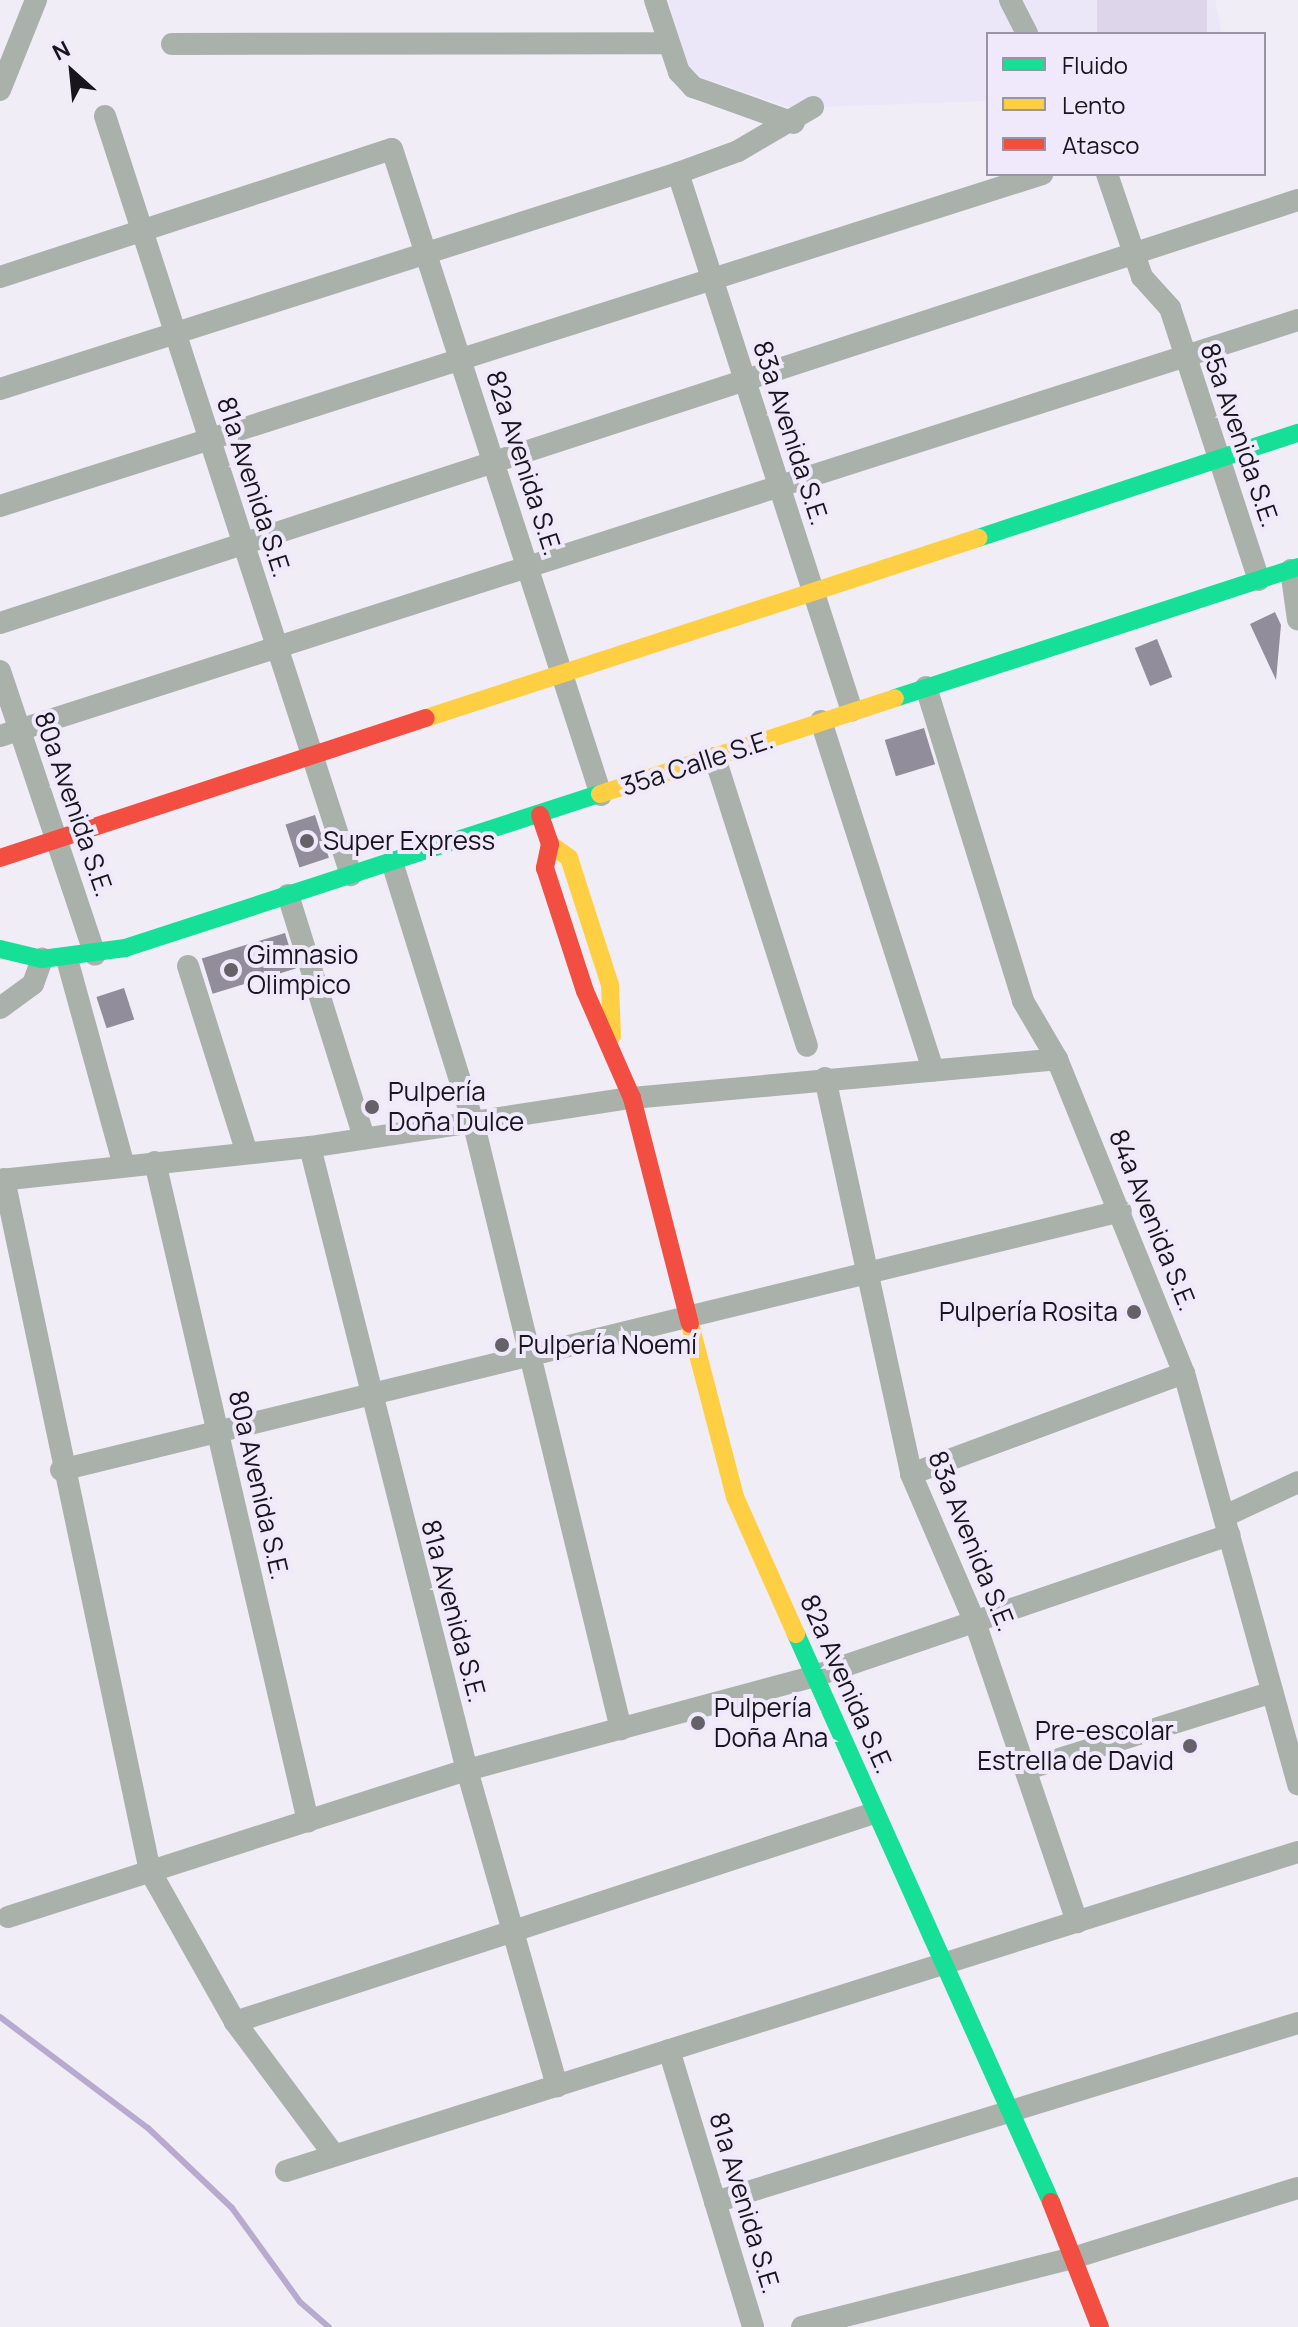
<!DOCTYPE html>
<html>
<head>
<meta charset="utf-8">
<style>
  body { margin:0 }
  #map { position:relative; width:1298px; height:2327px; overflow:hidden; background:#f0edf7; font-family:Manrope,sans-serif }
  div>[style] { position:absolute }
  .built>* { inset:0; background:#ece6f9 }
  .green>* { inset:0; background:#ddd6eb; transform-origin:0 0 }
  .stream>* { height:6px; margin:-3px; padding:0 3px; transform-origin:3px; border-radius:3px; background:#b7aace }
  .building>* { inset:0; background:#918d9a; transform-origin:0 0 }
  .street>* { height:22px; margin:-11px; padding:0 11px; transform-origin:11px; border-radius:11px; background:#aab1ab }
  .fast>* { height:18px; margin:-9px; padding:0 9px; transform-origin:9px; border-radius:9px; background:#16e098 }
  .slow>* { height:18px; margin:-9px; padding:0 9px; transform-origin:9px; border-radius:9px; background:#ffcf43 }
  .jam>* { height:18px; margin:-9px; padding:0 9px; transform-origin:9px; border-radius:9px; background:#f24e42 }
  .dots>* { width:22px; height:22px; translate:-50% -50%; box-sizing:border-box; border:4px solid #efe9fb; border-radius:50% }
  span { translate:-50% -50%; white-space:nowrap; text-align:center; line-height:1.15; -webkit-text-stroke:8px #efe9fb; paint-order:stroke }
  .street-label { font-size:26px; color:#18151c }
  .poi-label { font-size:26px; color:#18151c }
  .left { translate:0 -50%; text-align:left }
  .right { translate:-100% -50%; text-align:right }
  .legend { position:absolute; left:986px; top:32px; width:280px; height:144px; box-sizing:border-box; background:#efe9fb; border:2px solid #9994a2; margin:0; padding:10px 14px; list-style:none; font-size:24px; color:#18151c }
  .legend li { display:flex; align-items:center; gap:16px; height:40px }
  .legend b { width:40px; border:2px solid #9994a2 }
  .north { position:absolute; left:32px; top:32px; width:80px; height:80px; -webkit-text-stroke:6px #efe9fb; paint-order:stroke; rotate:333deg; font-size:22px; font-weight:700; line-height:32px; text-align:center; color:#18151c }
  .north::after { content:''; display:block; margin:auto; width:28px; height:36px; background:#18151c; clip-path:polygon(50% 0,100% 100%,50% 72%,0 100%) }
</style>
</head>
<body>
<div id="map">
  <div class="built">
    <div style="clip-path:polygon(668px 0,1215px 0,1222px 34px,988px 34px,988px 101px,792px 108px,691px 74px)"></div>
  </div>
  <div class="green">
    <div style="left:1097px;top:0;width:110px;height:35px"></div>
  </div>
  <div class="stream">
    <div style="left:0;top:2017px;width:185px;rotate:36.9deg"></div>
    <div style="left:148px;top:2128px;width:116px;rotate:43.6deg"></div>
    <div style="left:232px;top:2208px;width:116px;rotate:54.1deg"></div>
    <div style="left:300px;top:2302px;width:38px;rotate:41deg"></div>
  </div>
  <div class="building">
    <div style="clip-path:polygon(1275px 612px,1281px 625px,1276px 680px,1250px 624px)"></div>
    <div style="left:1157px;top:639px;width:41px;height:24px;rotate:68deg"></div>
    <div style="left:924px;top:728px;width:38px;height:41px;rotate:73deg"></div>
    <div style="left:315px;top:815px;width:45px;height:31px;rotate:72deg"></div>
    <div style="left:285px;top:933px;width:37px;height:87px;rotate:73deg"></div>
    <div style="left:124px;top:988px;width:33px;height:29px;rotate:72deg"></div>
  </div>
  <div class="street">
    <div style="left:655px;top:0;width:76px;rotate:71.6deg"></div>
    <div style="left:679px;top:72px;width:21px;rotate:47deg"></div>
    <div style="left:693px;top:87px;width:107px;rotate:19.6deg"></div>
    <div style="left:1010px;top:0;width:38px;rotate:63deg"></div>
    <div style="left:172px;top:44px;width:496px;rotate:-0.1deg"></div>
    <div style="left:0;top:90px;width:97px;rotate:-68.2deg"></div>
    <div style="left:105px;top:116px;width:798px;rotate:72.04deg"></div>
    <div style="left:678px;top:173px;width:565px;rotate:72.08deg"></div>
    <div style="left:1107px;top:174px;width:109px;rotate:71.2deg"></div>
    <div style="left:1142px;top:277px;width:42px;rotate:47.9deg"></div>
    <div style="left:1170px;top:308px;width:286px;rotate:71.9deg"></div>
    <div style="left:0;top:277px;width:412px;rotate:-18.1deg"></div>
    <div style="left:392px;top:149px;width:679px;rotate:72.07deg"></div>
    <div style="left:0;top:389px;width:712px;rotate:-17.67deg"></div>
    <div style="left:678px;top:173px;width:64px;rotate:-20.1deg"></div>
    <div style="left:738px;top:151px;width:87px;rotate:-30.4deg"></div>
    <div style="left:0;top:506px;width:1094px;rotate:-17.67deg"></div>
    <div style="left:1291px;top:570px;width:50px;rotate:82deg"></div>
    <div style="left:0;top:623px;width:1365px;rotate:-18.05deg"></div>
    <div style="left:0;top:671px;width:299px;rotate:71.5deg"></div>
    <div style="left:926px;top:687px;width:329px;rotate:72.8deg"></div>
    <div style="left:1023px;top:1001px;width:67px;rotate:59.6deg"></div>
    <div style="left:1057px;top:1059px;width:339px;rotate:68deg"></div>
    <div style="left:1184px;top:1373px;width:427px;rotate:74.5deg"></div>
    <div style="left:821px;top:721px;width:367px;rotate:72.2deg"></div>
    <div style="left:0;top:736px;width:1363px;rotate:-17.77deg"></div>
    <div style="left:715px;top:758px;width:302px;rotate:72.3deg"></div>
    <div style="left:392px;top:862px;width:275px;rotate:72.7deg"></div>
    <div style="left:474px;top:1125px;width:622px;rotate:76.32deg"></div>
    <div style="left:288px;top:895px;width:255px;rotate:72.6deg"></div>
    <div style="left:67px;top:959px;width:212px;rotate:74.6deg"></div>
    <div style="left:188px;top:966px;width:196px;rotate:72.5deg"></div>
    <div style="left:0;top:1008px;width:41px;rotate:-36deg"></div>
    <div style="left:33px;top:984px;width:27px;rotate:-70deg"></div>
    <div style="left:825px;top:1078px;width:405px;rotate:77.7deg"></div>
    <div style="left:911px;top:1474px;width:164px;rotate:66.7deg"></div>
    <div style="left:976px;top:1625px;width:314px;rotate:71.2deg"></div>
    <div style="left:310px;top:1147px;width:642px;rotate:75.86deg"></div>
    <div style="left:467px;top:1770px;width:329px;rotate:74.1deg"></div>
    <div style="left:155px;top:1162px;width:677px;rotate:76.93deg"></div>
    <div style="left:4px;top:1179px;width:707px;rotate:78.09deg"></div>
    <div style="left:150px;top:1871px;width:173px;rotate:60.6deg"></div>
    <div style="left:235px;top:2022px;width:166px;rotate:53.3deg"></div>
    <div style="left:0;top:1180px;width:312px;rotate:-6.1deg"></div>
    <div style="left:310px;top:1147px;width:326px;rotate:-8.7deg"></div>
    <div style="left:632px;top:1098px;width:427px;rotate:-5.2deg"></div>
    <div style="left:61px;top:1470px;width:1091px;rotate:-13.73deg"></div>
    <div style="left:911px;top:1474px;width:291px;rotate:-20.3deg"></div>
    <div style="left:1227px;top:1515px;width:78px;rotate:-24.9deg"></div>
    <div style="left:1027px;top:1769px;width:257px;rotate:-17.4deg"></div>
    <div style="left:8px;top:1917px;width:482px;rotate:-17.8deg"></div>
    <div style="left:467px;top:1770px;width:357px;rotate:-15.1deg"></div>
    <div style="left:812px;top:1677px;width:441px;rotate:-18.8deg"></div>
    <div style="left:235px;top:2022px;width:672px;rotate:-18.11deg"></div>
    <div style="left:669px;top:2050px;width:289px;rotate:73.1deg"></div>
    <div style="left:286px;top:2171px;width:1061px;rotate:-17.5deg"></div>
    <div style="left:715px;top:2202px;width:610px;rotate:-17.07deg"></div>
    <div style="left:802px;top:2327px;width:283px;rotate:-14.3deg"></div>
    <div style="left:1076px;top:2257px;width:232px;rotate:-17.3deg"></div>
  </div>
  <div class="fast">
    <div style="left:978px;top:538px;width:337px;rotate:-18.2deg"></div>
    <div style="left:895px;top:698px;width:424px;rotate:-18deg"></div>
    <div style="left:0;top:949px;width:43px;rotate:13.4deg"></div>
    <div style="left:42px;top:959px;width:84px;rotate:-7.5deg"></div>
    <div style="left:125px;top:948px;width:499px;rotate:-18deg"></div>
    <div style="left:796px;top:1634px;width:623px;rotate:65.82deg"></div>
  </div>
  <div class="slow">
    <div style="left:426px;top:718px;width:581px;rotate:-18.06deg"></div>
    <div style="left:600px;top:794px;width:310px;rotate:-18deg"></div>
    <div style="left:550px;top:844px;width:24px;rotate:36deg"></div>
    <div style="left:569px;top:858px;width:133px;rotate:72.1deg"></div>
    <div style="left:610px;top:985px;width:51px;rotate:87.8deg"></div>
    <div style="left:690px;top:1324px;width:179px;rotate:75.4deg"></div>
    <div style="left:735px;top:1497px;width:150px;rotate:66deg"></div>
  </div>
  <div class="jam">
    <div style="left:540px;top:815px;width:31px;rotate:71deg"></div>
    <div style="left:550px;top:844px;width:25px;rotate:102deg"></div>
    <div style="left:545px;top:868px;width:129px;rotate:72deg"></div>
    <div style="left:585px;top:991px;width:117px;rotate:66.3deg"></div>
    <div style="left:632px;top:1098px;width:233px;rotate:75.6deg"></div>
    <div style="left:0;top:858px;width:448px;rotate:-18.2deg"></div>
    <div style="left:1051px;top:2202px;width:134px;rotate:68.6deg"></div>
  </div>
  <div class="dots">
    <div style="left:307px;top:841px;background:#646169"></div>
    <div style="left:231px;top:970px;background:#646169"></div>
    <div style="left:372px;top:1107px;background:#646169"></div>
    <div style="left:1134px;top:1312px;background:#646169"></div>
    <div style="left:502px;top:1345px;background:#646169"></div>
    <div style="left:698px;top:1723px;background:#646169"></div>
    <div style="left:1190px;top:1746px;background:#646169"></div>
  </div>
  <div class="street-label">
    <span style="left:791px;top:433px;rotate:72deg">83a Avenida S.E.</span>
    <span style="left:1240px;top:435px;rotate:71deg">85a Avenida S.E.</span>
    <span style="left:524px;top:463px;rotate:72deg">82a Avenida S.E.</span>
    <span style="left:254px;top:487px;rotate:72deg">81a Avenida S.E.</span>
    <span style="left:697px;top:763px;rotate:-18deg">35a Calle S.E.</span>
    <span style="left:74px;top:804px;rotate:71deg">80a Avenida S.E.</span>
    <span style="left:1153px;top:1220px;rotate:68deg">84a Avenida S.E.</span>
    <span style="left:259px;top:1485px;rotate:77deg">80a Avenida S.E.</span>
    <span style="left:972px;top:1541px;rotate:68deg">83a Avenida S.E.</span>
    <span style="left:454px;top:1611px;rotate:75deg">81a Avenida S.E.</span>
    <span style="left:847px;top:1684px;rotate:66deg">82a Avenida S.E.</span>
    <span style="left:745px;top:2203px;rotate:73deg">81a Avenida S.E.</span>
  </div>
  <div class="poi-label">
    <span class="left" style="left:323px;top:841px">Super Express</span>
    <span class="left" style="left:247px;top:970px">Gimnasio<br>Olimpico</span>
    <span class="left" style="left:388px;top:1107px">Pulpería<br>Doña Dulce</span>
    <span class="right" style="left:1118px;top:1312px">Pulpería Rosita</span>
    <span class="left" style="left:518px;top:1345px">Pulpería Noemí</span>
    <span class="left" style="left:714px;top:1723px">Pulpería<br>Doña Ana</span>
    <span class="right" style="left:1174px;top:1746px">Pre-escolar<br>Estrella de David</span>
  </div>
  <ul class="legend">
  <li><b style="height:10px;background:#16e098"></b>Fluido</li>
  <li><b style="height:10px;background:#ffcf43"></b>Lento</li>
  <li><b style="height:10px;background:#f24e42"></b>Atasco</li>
  </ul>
  <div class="north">N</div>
</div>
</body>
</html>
